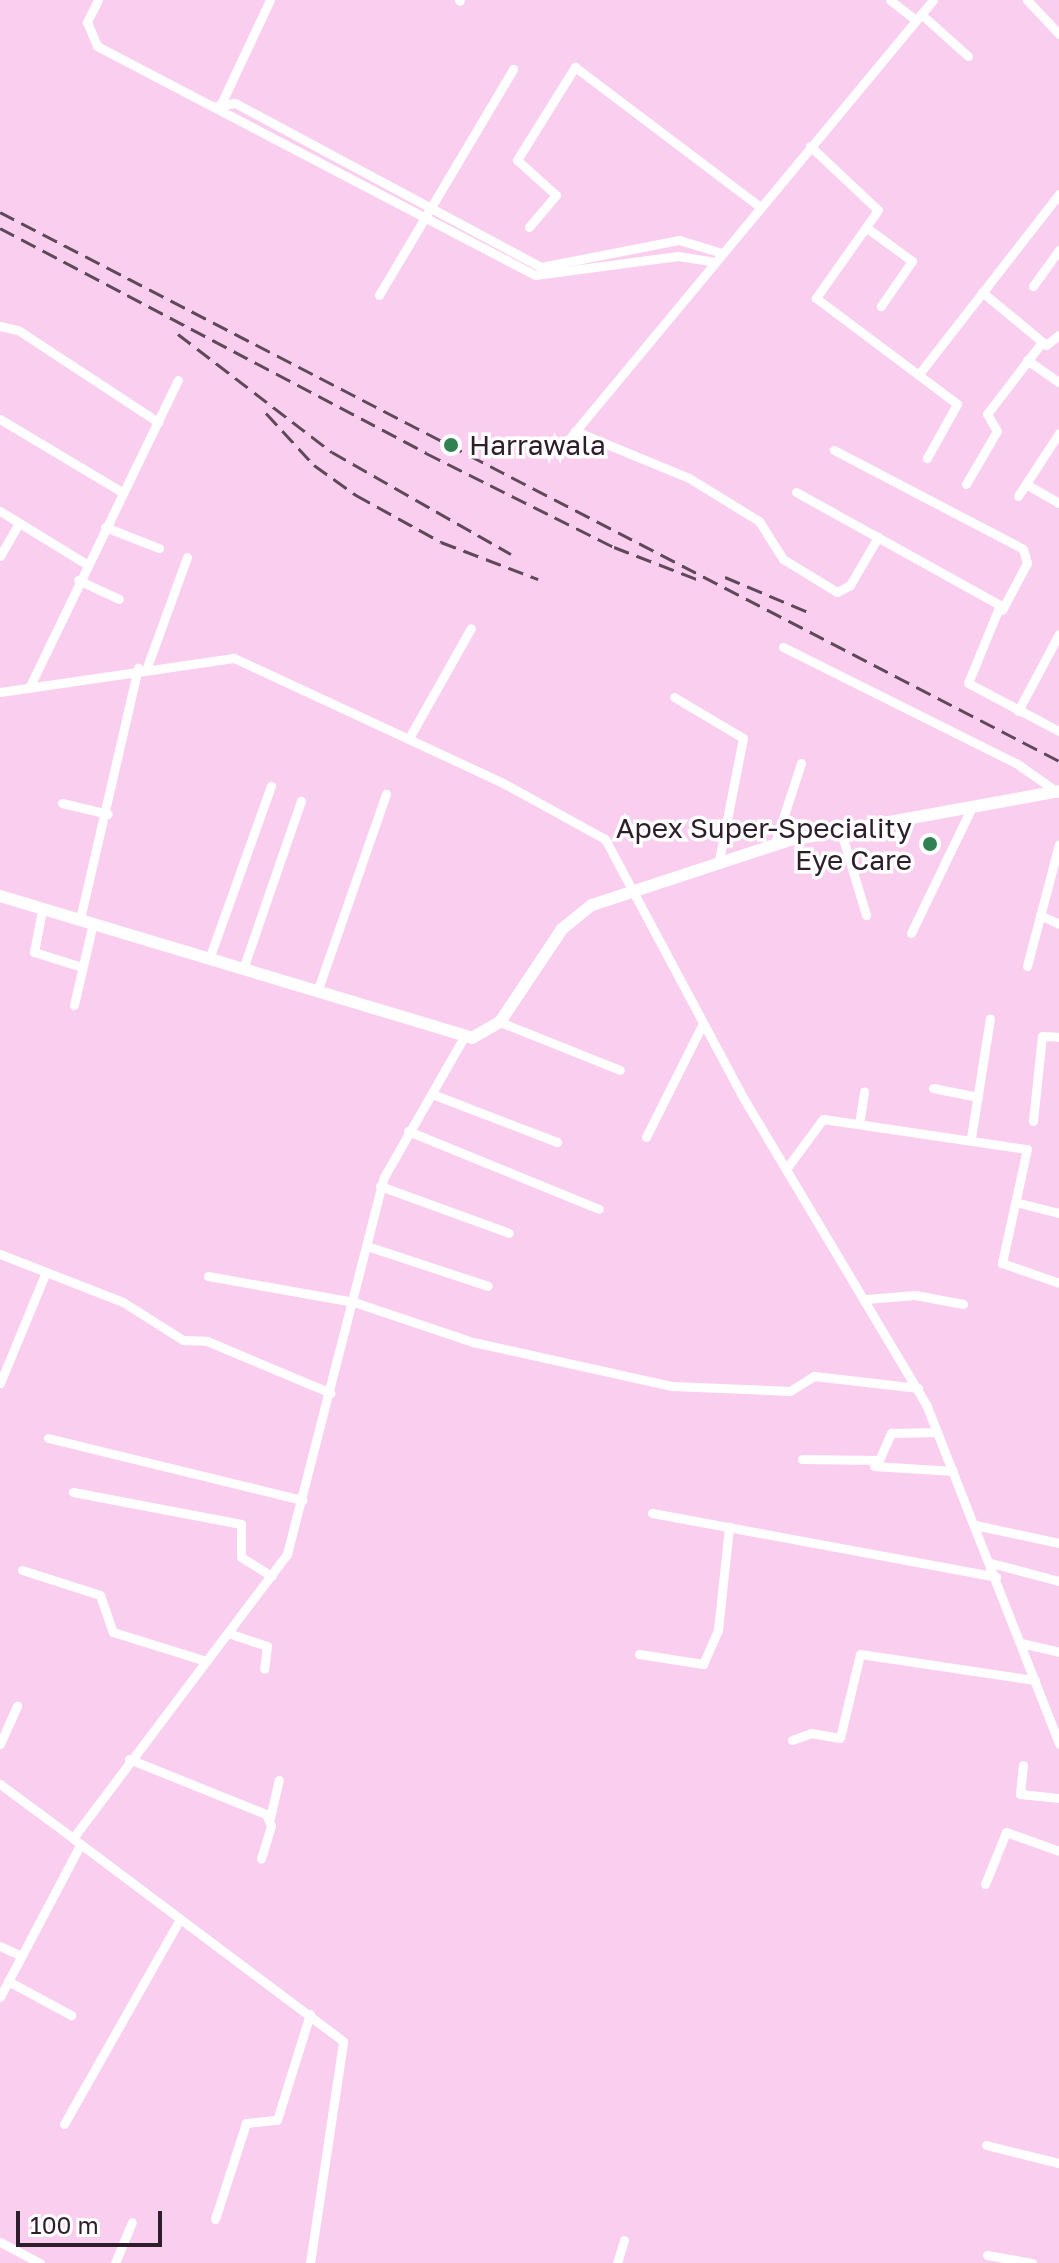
<!DOCTYPE html>
<html>
<head>
<meta charset="utf-8">
<style>
  body { margin:0 }
  #map { position:relative; width:1059px; height:2263px; overflow:hidden; background:#faceef; font-family:"Golos Text",sans-serif }
  div>[style] { position:absolute }
  .street>* { height:9px; margin:-4.5px; padding:0 4.5px; transform-origin:4.5px; border-radius:4.5px; background:#fff }
  .secondary>* { height:12px; margin:-6px; padding:0 6px; transform-origin:6px; border-radius:6px; background:#fff }
  .rail>* { height:3px; margin-top:-1.5px; transform-origin:0; background:repeating-linear-gradient(90deg,#5e4859 0 16px,transparent 0 24px) }
  .dots>* { width:22px; height:22px; translate:-50% -50%; box-sizing:border-box; border:4px solid #fff; border-radius:50% }
  span { translate:-50% -50%; white-space:nowrap; text-align:center; line-height:1.15; -webkit-text-stroke:7px #fff; paint-order:stroke }
  .poi-label { font-size:28px; color:#2e1e2b }
  .left { translate:0 -50%; text-align:left }
  .right { translate:-100% -50%; text-align:right }
  .scale { position:absolute; left:16px; top:2211px; width:146px; height:36px; box-sizing:border-box; border:4px solid #2e1e2b; border-top:0; padding-left:10px; font-size:24px; line-height:28px; white-space:nowrap; color:#2e1e2b; -webkit-text-stroke:6px #fff; paint-order:stroke }
</style>
</head>
<body>
<div id="map">
  <div class="street">
    <div style="left:98px;top:0;width:25px;rotate:117deg"></div>
    <div style="left:87px;top:22px;width:26px;rotate:67deg"></div>
    <div style="left:97px;top:46px;width:494px;rotate:27.6deg"></div>
    <div style="left:535px;top:275px;width:144px;rotate:-7.6deg"></div>
    <div style="left:678px;top:256px;width:36px;rotate:9deg"></div>
    <div style="left:459px;top:0;width:1px;rotate:45deg"></div>
    <div style="left:890px;top:0;width:33px;rotate:38deg"></div>
    <div style="left:1027px;top:0;width:47px;rotate:46.7deg"></div>
    <div style="left:921px;top:14px;width:63px;rotate:41.8deg"></div>
    <div style="left:221px;top:104px;width:115px;rotate:-64.8deg"></div>
    <div style="left:216px;top:106px;width:19px;rotate:-9deg"></div>
    <div style="left:235px;top:103px;width:347px;rotate:28.2deg"></div>
    <div style="left:541px;top:267px;width:141px;rotate:-11.1deg"></div>
    <div style="left:679px;top:240px;width:45px;rotate:16.8deg"></div>
    <div style="left:810px;top:146px;width:93px;rotate:43.3deg"></div>
    <div style="left:878px;top:210px;width:108px;rotate:125.2deg"></div>
    <div style="left:816px;top:298px;width:176px;rotate:36.9deg"></div>
    <div style="left:957px;top:404px;width:62px;rotate:119.1deg"></div>
    <div style="left:529px;top:227px;width:42px;rotate:-49.8deg"></div>
    <div style="left:556px;top:195px;width:52px;rotate:-138.1deg"></div>
    <div style="left:517px;top:160px;width:110px;rotate:-58.1deg"></div>
    <div style="left:575px;top:67px;width:232px;rotate:37.1deg"></div>
    <div style="left:867px;top:228px;width:56px;rotate:36.3deg"></div>
    <div style="left:912px;top:261px;width:55px;rotate:124.6deg"></div>
    <div style="left:1033px;top:286px;width:44px;rotate:-54.2deg"></div>
    <div style="left:982px;top:292px;width:83px;rotate:39.6deg"></div>
    <div style="left:1046px;top:345px;width:16px;rotate:-38deg"></div>
    <div style="left:379px;top:295px;width:263px;rotate:-59.3deg"></div>
    <div style="left:0;top:326px;width:18px;rotate:13deg"></div>
    <div style="left:18px;top:330px;width:168px;rotate:33.3deg"></div>
    <div style="left:1027px;top:360px;width:39px;rotate:35deg"></div>
    <div style="left:919px;top:374px;width:228px;rotate:-52.1deg"></div>
    <div style="left:0;top:419px;width:142px;rotate:30.9deg"></div>
    <div style="left:575px;top:431px;width:123px;rotate:22.4deg"></div>
    <div style="left:689px;top:478px;width:82px;rotate:31.6deg"></div>
    <div style="left:759px;top:521px;width:45px;rotate:57.7deg"></div>
    <div style="left:783px;top:559px;width:63px;rotate:31.4deg"></div>
    <div style="left:837px;top:592px;width:15px;rotate:-28deg"></div>
    <div style="left:850px;top:585px;width:56px;rotate:-59.7deg"></div>
    <div style="left:834px;top:450px;width:213px;rotate:27.6deg"></div>
    <div style="left:1023px;top:549px;width:15px;rotate:74deg"></div>
    <div style="left:1027px;top:563px;width:53px;rotate:118deg"></div>
    <div style="left:559px;top:451px;width:586px;rotate:-50.33deg"></div>
    <div style="left:966px;top:484px;width:61px;rotate:-59.7deg"></div>
    <div style="left:997px;top:431px;width:20px;rotate:-120deg"></div>
    <div style="left:987px;top:414px;width:91px;rotate:-52.6deg"></div>
    <div style="left:1026px;top:484px;width:38px;rotate:30deg"></div>
    <div style="left:796px;top:492px;width:233px;rotate:29deg"></div>
    <div style="left:1000px;top:605px;width:84px;rotate:112.3deg"></div>
    <div style="left:968px;top:683px;width:103px;rotate:27.8deg"></div>
    <div style="left:1018px;top:496px;width:75px;rotate:-56.9deg"></div>
    <div style="left:0;top:511px;width:101px;rotate:31.6deg"></div>
    <div style="left:105px;top:527px;width:58px;rotate:21.3deg"></div>
    <div style="left:0;top:556px;width:38px;rotate:-60deg"></div>
    <div style="left:78px;top:580px;width:45px;rotate:24.9deg"></div>
    <div style="left:783px;top:647px;width:260px;rotate:26.5deg"></div>
    <div style="left:1016px;top:763px;width:52px;rotate:34.9deg"></div>
    <div style="left:147px;top:667px;width:117px;rotate:-70deg"></div>
    <div style="left:29px;top:688px;width:342px;rotate:-64.2deg"></div>
    <div style="left:0;top:692px;width:236px;rotate:-8.3deg"></div>
    <div style="left:234px;top:658px;width:297px;rotate:24.9deg"></div>
    <div style="left:503px;top:783px;width:116px;rotate:28.8deg"></div>
    <div style="left:605px;top:839px;width:289px;rotate:61.9deg"></div>
    <div style="left:741px;top:1094px;width:361px;rotate:59.2deg"></div>
    <div style="left:926px;top:1404px;width:365px;rotate:68.6deg"></div>
    <div style="left:674px;top:697px;width:80px;rotate:30.7deg"></div>
    <div style="left:743px;top:738px;width:124px;rotate:101.1deg"></div>
    <div style="left:1018px;top:711px;width:87px;rotate:-62deg"></div>
    <div style="left:409px;top:738px;width:126px;rotate:-60.6deg"></div>
    <div style="left:62px;top:803px;width:47px;rotate:13.4deg"></div>
    <div style="left:841px;top:832px;width:87px;rotate:73.2deg"></div>
    <div style="left:775px;top:843px;width:84px;rotate:-72deg"></div>
    <div style="left:42px;top:910px;width:43px;rotate:100.8deg"></div>
    <div style="left:34px;top:952px;width:50px;rotate:17.4deg"></div>
    <div style="left:1040px;top:915px;width:21px;rotate:25deg"></div>
    <div style="left:80px;top:919px;width:258px;rotate:-77deg"></div>
    <div style="left:911px;top:933px;width:138px;rotate:-64.2deg"></div>
    <div style="left:209px;top:959px;width:184px;rotate:-70.3deg"></div>
    <div style="left:1027px;top:966px;width:126px;rotate:-75.3deg"></div>
    <div style="left:243px;top:969px;width:178px;rotate:-71deg"></div>
    <div style="left:317px;top:992px;width:210px;rotate:-70.8deg"></div>
    <div style="left:74px;top:1005px;width:84px;rotate:-77deg"></div>
    <div style="left:500px;top:1022px;width:129px;rotate:21.8deg"></div>
    <div style="left:933px;top:1088px;width:46px;rotate:11.3deg"></div>
    <div style="left:432px;top:1094px;width:134px;rotate:21deg"></div>
    <div style="left:1033px;top:1121px;width:85px;rotate:-84deg"></div>
    <div style="left:1042px;top:1036px;width:17px;rotate:3deg"></div>
    <div style="left:859px;top:1124px;width:33px;rotate:-81deg"></div>
    <div style="left:408px;top:1131px;width:206px;rotate:22.2deg"></div>
    <div style="left:646px;top:1137px;width:127px;rotate:-63.4deg"></div>
    <div style="left:971px;top:1138px;width:121px;rotate:-81deg"></div>
    <div style="left:786px;top:1169px;width:62px;rotate:-53.5deg"></div>
    <div style="left:823px;top:1119px;width:206px;rotate:8.4deg"></div>
    <div style="left:1027px;top:1149px;width:117px;rotate:102.4deg"></div>
    <div style="left:1002px;top:1263px;width:60px;rotate:19.3deg"></div>
    <div style="left:380px;top:1186px;width:137px;rotate:20deg"></div>
    <div style="left:1019px;top:1203px;width:41px;rotate:14deg"></div>
    <div style="left:367px;top:1246px;width:127px;rotate:18.3deg"></div>
    <div style="left:0;top:1254px;width:132px;rotate:21.3deg"></div>
    <div style="left:123px;top:1302px;width:71px;rotate:32.3deg"></div>
    <div style="left:183px;top:1340px;width:24px;rotate:2deg"></div>
    <div style="left:207px;top:1341px;width:134px;rotate:22.8deg"></div>
    <div style="left:208px;top:1276px;width:148px;rotate:10.1deg"></div>
    <div style="left:354px;top:1302px;width:126px;rotate:18.6deg"></div>
    <div style="left:473px;top:1342px;width:204px;rotate:12.5deg"></div>
    <div style="left:672px;top:1386px;width:118px;rotate:2.4deg"></div>
    <div style="left:790px;top:1391px;width:28px;rotate:-32deg"></div>
    <div style="left:814px;top:1376px;width:105px;rotate:6.6deg"></div>
    <div style="left:867px;top:1299px;width:48px;rotate:-4.8deg"></div>
    <div style="left:915px;top:1295px;width:49px;rotate:10.6deg"></div>
    <div style="left:0;top:1383px;width:120px;rotate:-67.5deg"></div>
    <div style="left:48px;top:1438px;width:262px;rotate:13.7deg"></div>
    <div style="left:802px;top:1459px;width:77px;rotate:0.7deg"></div>
    <div style="left:879px;top:1460px;width:30px;rotate:-66deg"></div>
    <div style="left:891px;top:1433px;width:46px;rotate:-1.2deg"></div>
    <div style="left:874px;top:1466px;width:79px;rotate:3.6deg"></div>
    <div style="left:73px;top:1492px;width:171px;rotate:10.8deg"></div>
    <div style="left:241px;top:1524px;width:33px;rotate:90deg"></div>
    <div style="left:241px;top:1557px;width:36px;rotate:32deg"></div>
    <div style="left:652px;top:1513px;width:350px;rotate:10.5deg"></div>
    <div style="left:975px;top:1525px;width:86px;rotate:12.1deg"></div>
    <div style="left:991px;top:1563px;width:70px;rotate:14.8deg"></div>
    <div style="left:22px;top:1570px;width:82px;rotate:17.8deg"></div>
    <div style="left:100px;top:1595px;width:39px;rotate:71deg"></div>
    <div style="left:113px;top:1632px;width:97px;rotate:17.3deg"></div>
    <div style="left:228px;top:1633px;width:41px;rotate:18.4deg"></div>
    <div style="left:267px;top:1646px;width:23px;rotate:97deg"></div>
    <div style="left:1021px;top:1643px;width:39px;rotate:13deg"></div>
    <div style="left:639px;top:1654px;width:65px;rotate:8.9deg"></div>
    <div style="left:703px;top:1664px;width:37px;rotate:-66deg"></div>
    <div style="left:718px;top:1630px;width:104px;rotate:-83.9deg"></div>
    <div style="left:792px;top:1740px;width:20px;rotate:-20deg"></div>
    <div style="left:811px;top:1733px;width:29px;rotate:10deg"></div>
    <div style="left:840px;top:1738px;width:86px;rotate:-76.6deg"></div>
    <div style="left:860px;top:1654px;width:177px;rotate:8.5deg"></div>
    <div style="left:0;top:1744px;width:42px;rotate:-65.9deg"></div>
    <div style="left:129px;top:1759px;width:148px;rotate:21.9deg"></div>
    <div style="left:266px;top:1814px;width:13px;rotate:67deg"></div>
    <div style="left:271px;top:1826px;width:34px;rotate:107deg"></div>
    <div style="left:1023px;top:1765px;width:29px;rotate:96deg"></div>
    <div style="left:1020px;top:1794px;width:39px;rotate:6deg"></div>
    <div style="left:0;top:1784px;width:91px;rotate:36.5deg"></div>
    <div style="left:270px;top:1818px;width:39px;rotate:-77deg"></div>
    <div style="left:985px;top:1884px;width:56px;rotate:-68deg"></div>
    <div style="left:1006px;top:1832px;width:56px;rotate:19.7deg"></div>
    <div style="left:0;top:1946px;width:23px;rotate:25deg"></div>
    <div style="left:8px;top:1981px;width:72px;rotate:28.4deg"></div>
    <div style="left:0;top:1997px;width:170px;rotate:-62.2deg"></div>
    <div style="left:64px;top:2124px;width:236px;rotate:-60.5deg"></div>
    <div style="left:986px;top:2145px;width:75px;rotate:13.9deg"></div>
    <div style="left:215px;top:2219px;width:101px;rotate:-72.1deg"></div>
    <div style="left:246px;top:2123px;width:31px;rotate:-6deg"></div>
    <div style="left:277px;top:2120px;width:111px;rotate:-72.7deg"></div>
    <div style="left:0;top:2242px;width:45px;rotate:27.7deg"></div>
    <div style="left:987px;top:2255px;width:46px;rotate:10.1deg"></div>
    <div style="left:115px;top:2263px;width:44px;rotate:-67.5deg"></div>
    <div style="left:310px;top:2263px;width:224px;rotate:-81.5deg"></div>
    <div style="left:343px;top:2041px;width:338px;rotate:-143.1deg"></div>
    <div style="left:73px;top:1838px;width:356px;rotate:-53deg"></div>
    <div style="left:287px;top:1554px;width:389px;rotate:-75.6deg"></div>
    <div style="left:384px;top:1177px;width:161px;rotate:-60.3deg"></div>
    <div style="left:617px;top:2263px;width:24px;rotate:-73deg"></div>
  </div>
  <div class="secondary">
    <div style="left:0;top:896px;width:493px;rotate:16.7deg"></div>
    <div style="left:472px;top:1038px;width:32px;rotate:-30deg"></div>
    <div style="left:500px;top:1022px;width:112px;rotate:-56.3deg"></div>
    <div style="left:562px;top:929px;width:38px;rotate:-39deg"></div>
    <div style="left:592px;top:905px;width:208px;rotate:-18.2deg"></div>
    <div style="left:790px;top:840px;width:273px;rotate:-10.3deg"></div>
  </div>
  <div class="rail">
    <div style="left:0;top:212px;width:1193px;rotate:27.4deg"></div>
    <div style="left:0;top:228px;width:482px;rotate:27.8deg"></div>
    <div style="left:426px;top:453px;width:210px;rotate:26.6deg"></div>
    <div style="left:614px;top:547px;width:91px;rotate:21.2deg"></div>
    <div style="left:178px;top:334px;width:194px;rotate:37.5deg"></div>
    <div style="left:332px;top:452px;width:206px;rotate:29.7deg"></div>
    <div style="left:266px;top:413px;width:71px;rotate:47.3deg"></div>
    <div style="left:314px;top:465px;width:52px;rotate:35.5deg"></div>
    <div style="left:356px;top:495px;width:97px;rotate:28.9deg"></div>
    <div style="left:441px;top:542px;width:104px;rotate:20.9deg"></div>
    <div style="left:725px;top:577px;width:95px;rotate:22.8deg"></div>
  </div>
  <div class="dots">
    <div style="left:451px;top:445px;background:#318253"></div>
    <div style="left:930px;top:844px;background:#318253"></div>
  </div>
  <div class="poi-label">
    <span class="left" style="left:469px;top:445px">Harrawala</span>
    <span class="right" style="left:912px;top:844px">Apex Super-Speciality<br>Eye Care</span>
  </div>
  <div class="scale">100 m</div>
</div>
</body>
</html>
